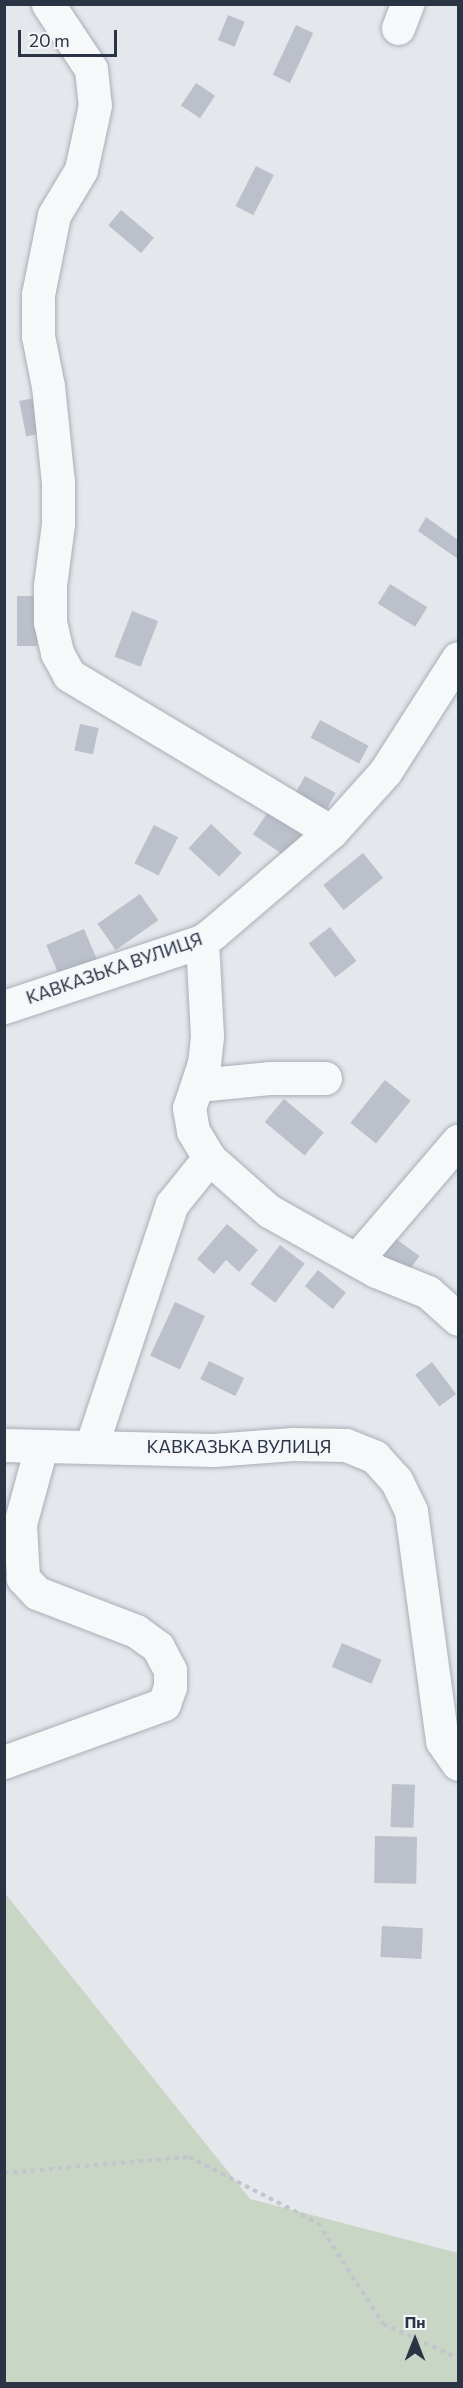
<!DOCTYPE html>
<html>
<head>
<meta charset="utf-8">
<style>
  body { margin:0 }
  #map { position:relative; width:463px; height:2388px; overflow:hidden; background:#e4e7ec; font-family:Commissioner,sans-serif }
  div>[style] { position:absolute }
  .green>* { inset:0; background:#c9d6c5 }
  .building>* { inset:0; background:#bbc0ca; transform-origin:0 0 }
  .path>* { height:4px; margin-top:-2px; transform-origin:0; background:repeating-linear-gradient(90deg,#c2c5cb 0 4.5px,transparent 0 9px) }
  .roads { filter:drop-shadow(0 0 2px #a9aeb7) drop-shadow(0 0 2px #a9aeb7) }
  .minor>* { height:33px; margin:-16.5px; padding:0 16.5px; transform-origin:16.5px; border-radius:16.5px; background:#f7f8fa }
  span { translate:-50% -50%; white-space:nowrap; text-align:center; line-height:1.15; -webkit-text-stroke:5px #f4f6f9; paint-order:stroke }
  .street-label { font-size:18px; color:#2b3445 }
  .frame { position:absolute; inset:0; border:6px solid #2b3445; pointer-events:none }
  .north { position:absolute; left:385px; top:2310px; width:60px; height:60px; -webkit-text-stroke:4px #f4f6f9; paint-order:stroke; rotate:0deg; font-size:16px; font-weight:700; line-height:24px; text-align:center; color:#2b3445 }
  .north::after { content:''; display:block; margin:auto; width:21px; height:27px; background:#2b3445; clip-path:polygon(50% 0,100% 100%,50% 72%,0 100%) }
  .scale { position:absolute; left:18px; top:30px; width:99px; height:27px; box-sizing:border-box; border:3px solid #2b3445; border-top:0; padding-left:8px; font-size:18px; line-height:21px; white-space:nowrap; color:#2b3445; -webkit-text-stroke:4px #f4f6f9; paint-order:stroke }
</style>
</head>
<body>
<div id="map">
  <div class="green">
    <div style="clip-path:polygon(4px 1892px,250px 2199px,458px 2253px,458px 2383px,5px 2383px)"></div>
  </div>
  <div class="building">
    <div style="left:228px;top:15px;width:18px;height:27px;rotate:22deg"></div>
    <div style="left:296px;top:25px;width:19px;height:55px;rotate:25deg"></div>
    <div style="left:196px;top:83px;width:23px;height:27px;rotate:34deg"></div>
    <div style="left:256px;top:166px;width:20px;height:45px;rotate:27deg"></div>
    <div style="left:121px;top:210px;width:43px;height:20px;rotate:40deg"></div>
    <div style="left:35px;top:398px;width:36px;height:16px;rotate:79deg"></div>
    <div style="clip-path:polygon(426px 517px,458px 540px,458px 559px,418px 531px)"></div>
    <div style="left:390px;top:584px;width:44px;height:23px;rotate:32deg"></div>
    <div style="left:17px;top:596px;width:20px;height:50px"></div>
    <div style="left:132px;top:611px;width:28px;height:49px;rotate:21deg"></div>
    <div style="left:320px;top:720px;width:55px;height:20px;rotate:28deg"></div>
    <div style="left:80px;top:724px;width:19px;height:27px;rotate:12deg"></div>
    <div style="left:305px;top:776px;width:35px;height:20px;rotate:29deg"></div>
    <div style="left:268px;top:812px;width:42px;height:27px;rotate:34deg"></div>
    <div style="left:211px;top:824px;width:42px;height:33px;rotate:43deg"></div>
    <div style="left:154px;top:825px;width:27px;height:43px;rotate:27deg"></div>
    <div style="left:363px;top:853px;width:32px;height:51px;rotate:51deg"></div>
    <div style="left:140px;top:894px;width:32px;height:52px;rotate:55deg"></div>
    <div style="left:330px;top:927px;width:43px;height:27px;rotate:52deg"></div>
    <div style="left:84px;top:929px;width:34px;height:41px;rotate:67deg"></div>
    <div style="left:385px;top:1080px;width:33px;height:55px;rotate:39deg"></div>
    <div style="left:284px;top:1099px;width:52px;height:30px;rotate:40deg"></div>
    <div style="clip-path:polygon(227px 1224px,258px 1250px,239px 1272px,226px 1260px,214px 1274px,197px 1259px)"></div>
    <div style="left:396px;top:1239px;width:29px;height:24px;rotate:36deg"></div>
    <div style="left:280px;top:1245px;width:31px;height:49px;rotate:37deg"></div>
    <div style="left:318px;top:1270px;width:36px;height:21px;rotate:39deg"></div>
    <div style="left:175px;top:1302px;width:33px;height:59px;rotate:25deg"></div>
    <div style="left:209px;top:1361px;width:39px;height:20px;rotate:26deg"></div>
    <div style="left:432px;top:1362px;width:40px;height:21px;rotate:53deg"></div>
    <div style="left:342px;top:1643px;width:43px;height:26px;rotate:23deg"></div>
    <div style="left:392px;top:1784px;width:23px;height:43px;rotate:2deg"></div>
    <div style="left:375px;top:1836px;width:42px;height:47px;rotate:1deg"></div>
    <div style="left:382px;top:1926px;width:41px;height:31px;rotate:3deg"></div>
  </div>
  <div class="path">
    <div style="left:4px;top:2173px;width:186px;rotate:-4.9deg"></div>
    <div style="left:189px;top:2157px;width:145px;rotate:27.1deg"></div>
    <div style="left:318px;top:2223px;width:120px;rotate:57.2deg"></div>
    <div style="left:383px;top:2324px;width:82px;rotate:24.4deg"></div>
  </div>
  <div class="roads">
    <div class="minor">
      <div style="left:48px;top:4px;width:78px;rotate:56.5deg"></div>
      <div style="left:91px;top:69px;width:36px;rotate:84deg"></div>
      <div style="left:95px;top:105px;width:66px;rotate:102.2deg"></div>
      <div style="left:81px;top:170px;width:52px;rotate:121deg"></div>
      <div style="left:54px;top:215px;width:81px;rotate:101.4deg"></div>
      <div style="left:38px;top:294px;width:42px;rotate:90deg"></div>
      <div style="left:38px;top:336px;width:51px;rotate:78.7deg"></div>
      <div style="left:48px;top:386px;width:97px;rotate:84.1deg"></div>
      <div style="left:58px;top:482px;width:42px;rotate:90deg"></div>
      <div style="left:58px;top:524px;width:63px;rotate:97.4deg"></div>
      <div style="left:50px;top:586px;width:36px;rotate:90deg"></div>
      <div style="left:50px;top:622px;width:32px;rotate:77deg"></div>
      <div style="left:57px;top:653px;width:25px;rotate:61deg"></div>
      <div style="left:69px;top:675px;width:305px;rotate:30.9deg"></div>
      <div style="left:398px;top:28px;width:26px;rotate:-69deg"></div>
      <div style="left:202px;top:941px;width:95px;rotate:87deg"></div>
      <div style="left:207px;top:1036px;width:27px;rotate:96deg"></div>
      <div style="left:204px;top:1063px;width:47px;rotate:108.4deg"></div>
      <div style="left:189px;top:1108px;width:23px;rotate:80deg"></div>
      <div style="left:193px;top:1131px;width:31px;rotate:59deg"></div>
      <div style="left:209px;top:1158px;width:80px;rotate:41.5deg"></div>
      <div style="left:269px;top:1211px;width:123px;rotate:29.3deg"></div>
      <div style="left:376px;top:1271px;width:56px;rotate:22deg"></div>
      <div style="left:428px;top:1292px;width:40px;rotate:42deg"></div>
      <div style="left:4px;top:1007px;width:209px;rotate:-18.4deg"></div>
      <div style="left:202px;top:941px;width:14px;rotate:-36deg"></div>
      <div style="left:213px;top:933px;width:155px;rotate:-40.6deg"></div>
      <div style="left:331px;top:832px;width:81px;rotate:-48deg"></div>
      <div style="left:385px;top:772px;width:135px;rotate:-57.4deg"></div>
      <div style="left:198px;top:1085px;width:71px;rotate:-5.6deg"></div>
      <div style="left:269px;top:1078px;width:56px"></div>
      <div style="left:356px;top:1260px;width:157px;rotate:-49.4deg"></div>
      <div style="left:4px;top:1445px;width:209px;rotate:1.4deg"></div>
      <div style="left:213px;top:1450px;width:80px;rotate:-4.3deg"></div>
      <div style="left:293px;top:1444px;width:53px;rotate:1.1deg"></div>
      <div style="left:346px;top:1445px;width:31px;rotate:22deg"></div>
      <div style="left:375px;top:1457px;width:31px;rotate:48deg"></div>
      <div style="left:396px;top:1480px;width:34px;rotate:64deg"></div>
      <div style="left:411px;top:1511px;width:232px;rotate:82.3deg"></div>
      <div style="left:442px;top:1741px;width:28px;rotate:55deg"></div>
      <div style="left:91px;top:1447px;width:256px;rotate:-71.6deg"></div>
      <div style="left:172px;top:1204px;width:59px;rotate:-51.2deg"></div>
      <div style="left:4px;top:1762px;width:170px;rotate:-19.9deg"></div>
      <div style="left:164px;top:1704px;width:18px;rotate:-71deg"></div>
      <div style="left:170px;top:1687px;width:17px;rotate:-90deg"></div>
      <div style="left:170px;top:1670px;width:26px;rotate:-118deg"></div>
      <div style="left:158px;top:1647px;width:27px;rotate:-144deg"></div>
      <div style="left:136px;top:1631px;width:106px;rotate:-159deg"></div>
      <div style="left:37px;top:1593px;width:21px;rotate:-133deg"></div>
      <div style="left:23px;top:1578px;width:54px;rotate:-93.2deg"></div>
      <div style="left:20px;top:1524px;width:80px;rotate:-74.7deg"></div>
    </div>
  </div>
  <div class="street-label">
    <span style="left:114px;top:968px;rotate:-19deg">КАВКАЗЬКА ВУЛИЦЯ</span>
    <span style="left:239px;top:1446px">КАВКАЗЬКА ВУЛИЦЯ</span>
  </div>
  <div class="frame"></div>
  <div class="north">Пн</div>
  <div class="scale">20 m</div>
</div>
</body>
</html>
